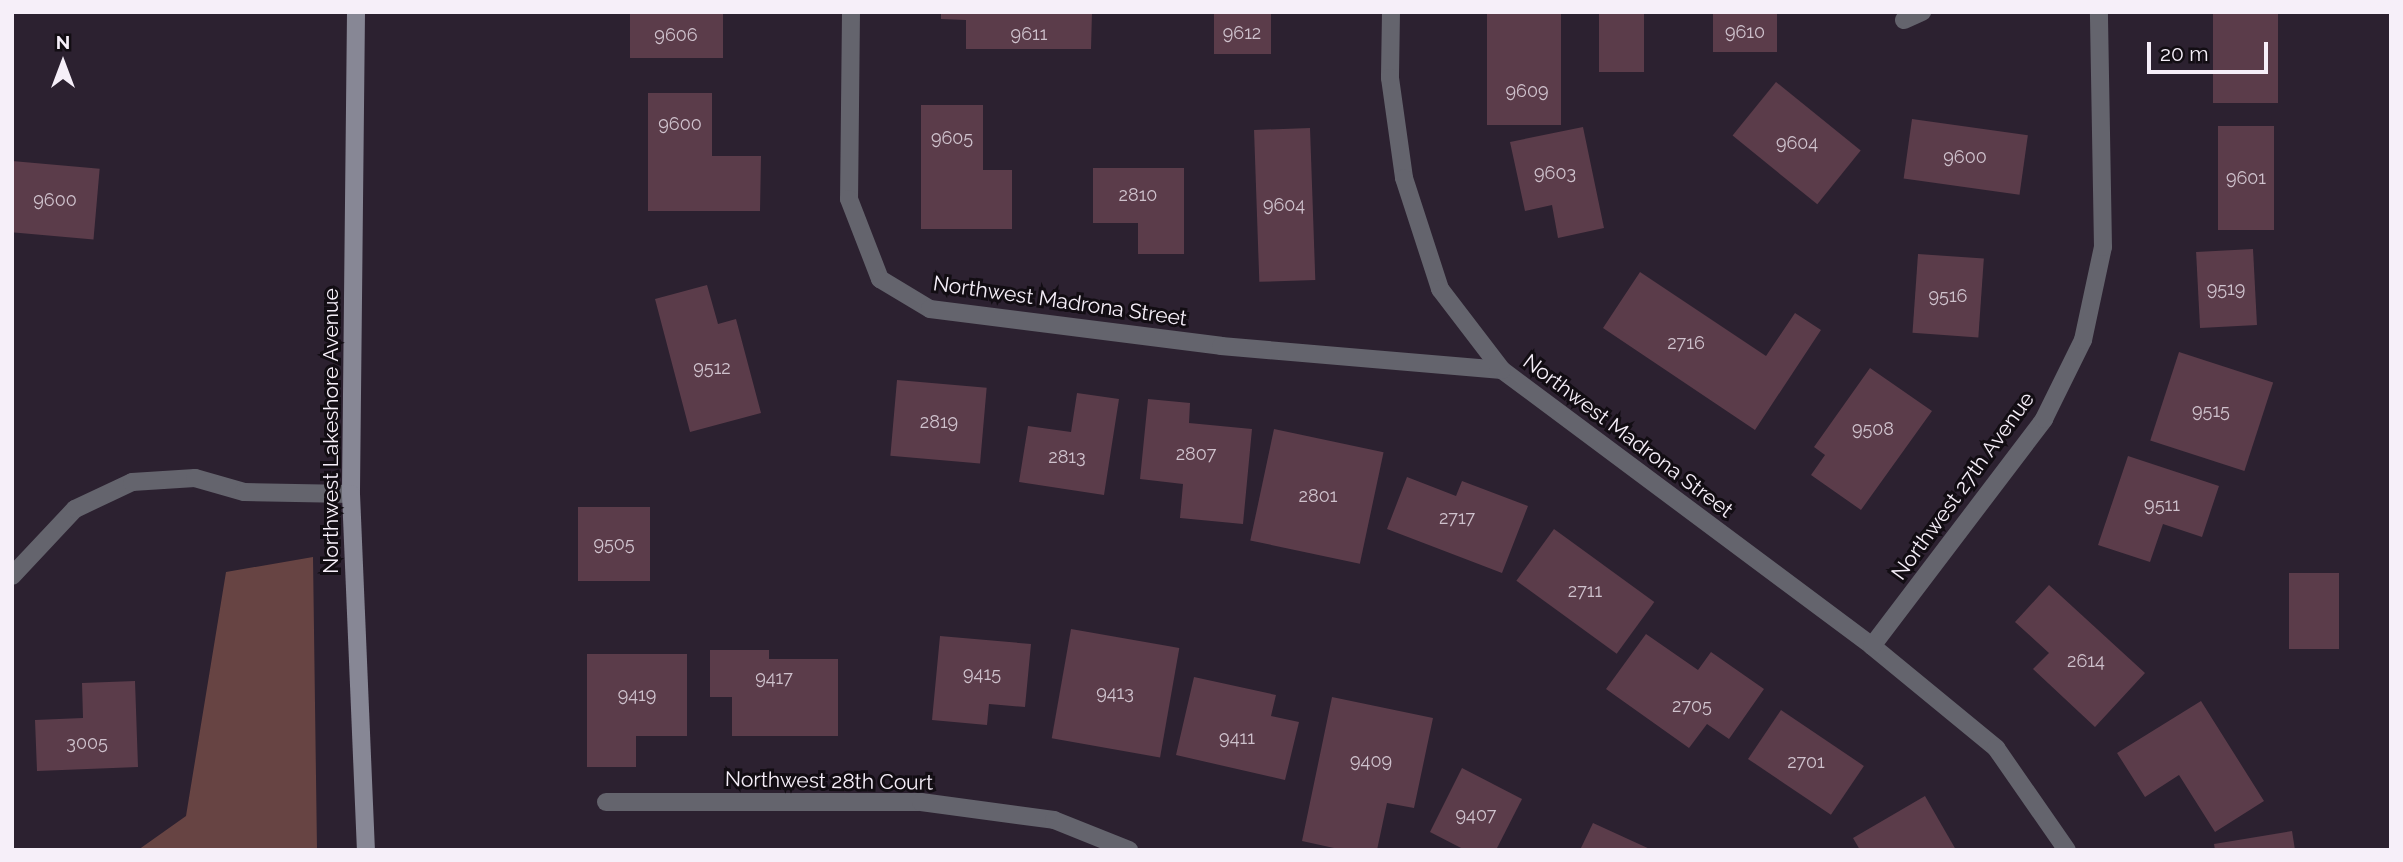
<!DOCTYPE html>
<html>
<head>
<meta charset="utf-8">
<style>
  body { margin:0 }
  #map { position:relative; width:2403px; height:862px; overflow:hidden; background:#2c2130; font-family:Raleway,sans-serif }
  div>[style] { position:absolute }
  .forest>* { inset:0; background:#674443 }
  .building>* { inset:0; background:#5b3c4a; transform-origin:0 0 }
  .minor>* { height:18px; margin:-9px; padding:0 9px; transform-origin:9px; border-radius:9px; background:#64646d }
  .secondary>* { height:18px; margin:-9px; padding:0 9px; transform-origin:9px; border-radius:9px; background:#878795 }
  span { translate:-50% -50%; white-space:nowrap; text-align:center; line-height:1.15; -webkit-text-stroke:6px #120d13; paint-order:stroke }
  .number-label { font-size:18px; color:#cfc2cd }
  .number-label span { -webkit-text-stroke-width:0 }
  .street-label { font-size:21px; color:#f6eff9 }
  .frame { position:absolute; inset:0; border:14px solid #f6eff9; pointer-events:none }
  .north { position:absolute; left:28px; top:28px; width:70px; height:70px; -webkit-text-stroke:5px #120d13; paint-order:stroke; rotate:0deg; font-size:19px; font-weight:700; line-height:28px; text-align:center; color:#f6eff9 }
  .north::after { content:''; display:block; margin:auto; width:24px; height:32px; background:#f6eff9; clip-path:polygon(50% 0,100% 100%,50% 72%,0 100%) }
  .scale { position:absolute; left:2147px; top:42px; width:121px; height:32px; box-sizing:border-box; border:4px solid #f6eff9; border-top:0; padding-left:9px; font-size:21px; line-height:24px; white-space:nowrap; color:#f6eff9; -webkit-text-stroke:5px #120d13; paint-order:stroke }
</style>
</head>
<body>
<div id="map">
  <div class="forest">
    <div style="clip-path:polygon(313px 557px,317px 850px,138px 850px,186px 816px,226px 572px)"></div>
  </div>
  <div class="building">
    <div style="left:630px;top:12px;width:93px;height:46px"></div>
    <div style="clip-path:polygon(941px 12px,1092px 12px,1091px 49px,966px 49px,966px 20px,941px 19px)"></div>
    <div style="left:1214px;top:12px;width:57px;height:42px"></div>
    <div style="left:1487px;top:12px;width:74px;height:113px"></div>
    <div style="left:1599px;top:12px;width:45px;height:60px"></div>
    <div style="left:1713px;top:12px;width:64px;height:40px"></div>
    <div style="left:2213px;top:12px;width:65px;height:91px"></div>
    <div style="left:1776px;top:82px;width:109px;height:69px;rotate:39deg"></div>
    <div style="clip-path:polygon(648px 93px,712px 93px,712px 156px,761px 156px,760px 211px,648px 211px)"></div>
    <div style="clip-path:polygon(921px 105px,983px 105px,983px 170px,1012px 170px,1012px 229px,921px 229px)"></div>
    <div style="left:1912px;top:119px;width:117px;height:60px;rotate:8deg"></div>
    <div style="left:2218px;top:126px;width:56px;height:104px"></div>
    <div style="clip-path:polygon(1583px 127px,1604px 228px,1558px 238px,1552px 205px,1525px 211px,1510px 142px)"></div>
    <div style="left:1310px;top:128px;width:152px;height:56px;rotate:88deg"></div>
    <div style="left:12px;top:161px;width:88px;height:71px;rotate:5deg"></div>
    <div style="clip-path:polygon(1093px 168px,1184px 168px,1184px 254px,1138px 254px,1138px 223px,1093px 223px)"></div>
    <div style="left:2253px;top:249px;width:76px;height:57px;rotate:87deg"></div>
    <div style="left:1918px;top:254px;width:66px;height:79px;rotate:4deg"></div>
    <div style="clip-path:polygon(1640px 272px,1766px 356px,1795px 313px,1821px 330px,1755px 430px,1603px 328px)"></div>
    <div style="clip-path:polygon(707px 285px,718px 324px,736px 319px,761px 413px,690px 432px,655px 299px)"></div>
    <div style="left:2179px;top:352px;width:99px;height:93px;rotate:18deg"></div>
    <div style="clip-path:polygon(1870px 368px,1932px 411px,1861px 510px,1811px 475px,1825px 455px,1814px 447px)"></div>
    <div style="left:897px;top:380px;width:90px;height:76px;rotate:5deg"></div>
    <div style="clip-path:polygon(1077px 393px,1119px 399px,1104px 495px,1019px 482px,1028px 426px,1071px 432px)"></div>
    <div style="clip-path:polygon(1148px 399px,1190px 403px,1189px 423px,1252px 429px,1243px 524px,1180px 518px,1183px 484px,1140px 479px)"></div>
    <div style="left:1274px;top:429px;width:112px;height:114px;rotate:12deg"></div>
    <div style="clip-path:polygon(2128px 456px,2219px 486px,2202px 537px,2163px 524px,2150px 562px,2098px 545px)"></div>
    <div style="clip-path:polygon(1407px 477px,1456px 496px,1462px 481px,1528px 506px,1502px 573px,1387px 529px)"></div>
    <div style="left:578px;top:507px;width:72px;height:74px"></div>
    <div style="left:1554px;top:529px;width:124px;height:64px;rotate:36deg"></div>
    <div style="left:2289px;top:573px;width:50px;height:76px"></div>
    <div style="clip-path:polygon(2049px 585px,2145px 673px,2095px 727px,2033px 669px,2049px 653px,2015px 622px)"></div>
    <div style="left:1071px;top:629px;width:110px;height:111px;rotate:10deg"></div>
    <div style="clip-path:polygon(1646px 634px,1698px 670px,1711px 652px,1764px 689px,1729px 739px,1707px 724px,1689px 748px,1606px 689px)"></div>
    <div style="clip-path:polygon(940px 636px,1031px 644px,1025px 707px,989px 704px,987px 725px,932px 720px)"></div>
    <div style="clip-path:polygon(710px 650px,769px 650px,769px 659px,838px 659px,838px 736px,732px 736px,732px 697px,710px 697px)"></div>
    <div style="clip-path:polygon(587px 654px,687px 654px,687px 736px,636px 736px,636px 767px,587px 767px)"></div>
    <div style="clip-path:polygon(1194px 677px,1276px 695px,1271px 716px,1299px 722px,1285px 780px,1176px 755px)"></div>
    <div style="clip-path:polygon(135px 681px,138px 767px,37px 771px,35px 720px,83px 718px,82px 683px)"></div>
    <div style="clip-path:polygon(1332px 697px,1433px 718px,1414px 808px,1387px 803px,1377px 850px,1343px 850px,1302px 841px)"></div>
    <div style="clip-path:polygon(2201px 701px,2264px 801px,2215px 832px,2179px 775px,2145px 797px,2117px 753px)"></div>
    <div style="left:1781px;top:710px;width:100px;height:59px;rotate:34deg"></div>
    <div style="clip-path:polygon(1462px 768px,1522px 799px,1496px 850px,1465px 850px,1430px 832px)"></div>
    <div style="clip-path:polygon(1925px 796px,1956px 850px,1860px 850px,1853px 838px)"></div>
    <div style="clip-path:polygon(1593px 823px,1652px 850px,1580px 850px)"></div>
    <div style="clip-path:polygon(2292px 831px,2295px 850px,2215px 850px,2214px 844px)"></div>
  </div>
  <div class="minor">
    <div style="left:851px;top:12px;width:187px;rotate:90.6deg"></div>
    <div style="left:849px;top:199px;width:86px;rotate:68.8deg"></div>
    <div style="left:880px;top:279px;width:58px;rotate:31deg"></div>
    <div style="left:930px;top:309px;width:293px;rotate:7.2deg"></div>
    <div style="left:1221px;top:346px;width:282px;rotate:4.9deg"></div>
    <div style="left:1502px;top:370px;width:462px;rotate:36.7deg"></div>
    <div style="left:1872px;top:646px;width:161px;rotate:39.4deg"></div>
    <div style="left:1996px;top:748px;width:124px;rotate:55.2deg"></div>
    <div style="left:1391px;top:12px;width:66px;rotate:90.9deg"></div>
    <div style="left:1390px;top:78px;width:101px;rotate:82deg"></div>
    <div style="left:1404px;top:178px;width:117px;rotate:72deg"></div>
    <div style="left:1440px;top:289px;width:102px;rotate:52.6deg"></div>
    <div style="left:1904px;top:20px;width:20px;rotate:-24deg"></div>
    <div style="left:12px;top:576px;width:92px;rotate:-46.8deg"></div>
    <div style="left:75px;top:509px;width:63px;rotate:-25.3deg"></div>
    <div style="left:132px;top:482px;width:63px;rotate:-3.6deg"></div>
    <div style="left:195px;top:478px;width:51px;rotate:15.9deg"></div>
    <div style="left:244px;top:492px;width:107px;rotate:1.1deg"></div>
    <div style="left:1872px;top:646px;width:285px;rotate:-52.8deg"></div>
    <div style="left:2044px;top:419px;width:88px;rotate:-63.7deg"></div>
    <div style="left:2083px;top:340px;width:95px;rotate:-77.9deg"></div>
    <div style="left:2103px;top:247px;width:235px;rotate:-91deg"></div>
    <div style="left:606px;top:802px;width:315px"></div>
    <div style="left:921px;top:802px;width:134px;rotate:7.7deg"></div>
    <div style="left:1054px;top:820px;width:81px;rotate:21.8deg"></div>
  </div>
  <div class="secondary">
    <div style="left:356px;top:12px;width:482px;rotate:90.6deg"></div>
    <div style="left:351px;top:494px;width:356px;rotate:87.6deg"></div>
  </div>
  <div class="number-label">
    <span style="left:1745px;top:32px">9610</span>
    <span style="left:1242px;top:33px">9612</span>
    <span style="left:1029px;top:34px">9611</span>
    <span style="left:676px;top:35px">9606</span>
    <span style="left:1527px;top:91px">9609</span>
    <span style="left:680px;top:124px">9600</span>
    <span style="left:952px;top:138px">9605</span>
    <span style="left:1797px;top:143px">9604</span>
    <span style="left:1965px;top:157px">9600</span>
    <span style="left:1555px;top:173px">9603</span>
    <span style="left:2246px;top:178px">9601</span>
    <span style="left:1138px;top:195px">2810</span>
    <span style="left:55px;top:200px">9600</span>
    <span style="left:1284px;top:205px">9604</span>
    <span style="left:2226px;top:289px">9519</span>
    <span style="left:1948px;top:296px">9516</span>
    <span style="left:1686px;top:343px">2716</span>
    <span style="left:712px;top:368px">9512</span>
    <span style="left:2211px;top:411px">9515</span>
    <span style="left:939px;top:422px">2819</span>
    <span style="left:1873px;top:429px">9508</span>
    <span style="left:1196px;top:454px">2807</span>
    <span style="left:1067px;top:457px">2813</span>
    <span style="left:1318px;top:496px">2801</span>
    <span style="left:2162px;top:505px">9511</span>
    <span style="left:1457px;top:518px">2717</span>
    <span style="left:614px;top:544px">9505</span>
    <span style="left:1585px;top:591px">2711</span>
    <span style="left:2086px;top:661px">2614</span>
    <span style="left:982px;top:674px">9415</span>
    <span style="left:774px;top:678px">9417</span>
    <span style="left:1115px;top:693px">9413</span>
    <span style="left:637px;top:695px">9419</span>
    <span style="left:1692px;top:706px">2705</span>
    <span style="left:1237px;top:738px">9411</span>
    <span style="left:87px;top:743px">3005</span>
    <span style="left:1371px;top:761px">9409</span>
    <span style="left:1806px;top:762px">2701</span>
    <span style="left:1476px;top:815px">9407</span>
  </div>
  <div class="street-label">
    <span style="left:1060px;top:301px;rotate:8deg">Northwest Madrona Street</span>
    <span style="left:331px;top:431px;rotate:-90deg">Northwest Lakeshore Avenue</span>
    <span style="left:1628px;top:436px;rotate:37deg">Northwest Madrona Street</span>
    <span style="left:1963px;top:486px;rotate:-54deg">Northwest 27th Avenue</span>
    <span style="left:829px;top:781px;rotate:1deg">Northwest 28th Court</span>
  </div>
  <div class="frame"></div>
  <div class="north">N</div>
  <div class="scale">20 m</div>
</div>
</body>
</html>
